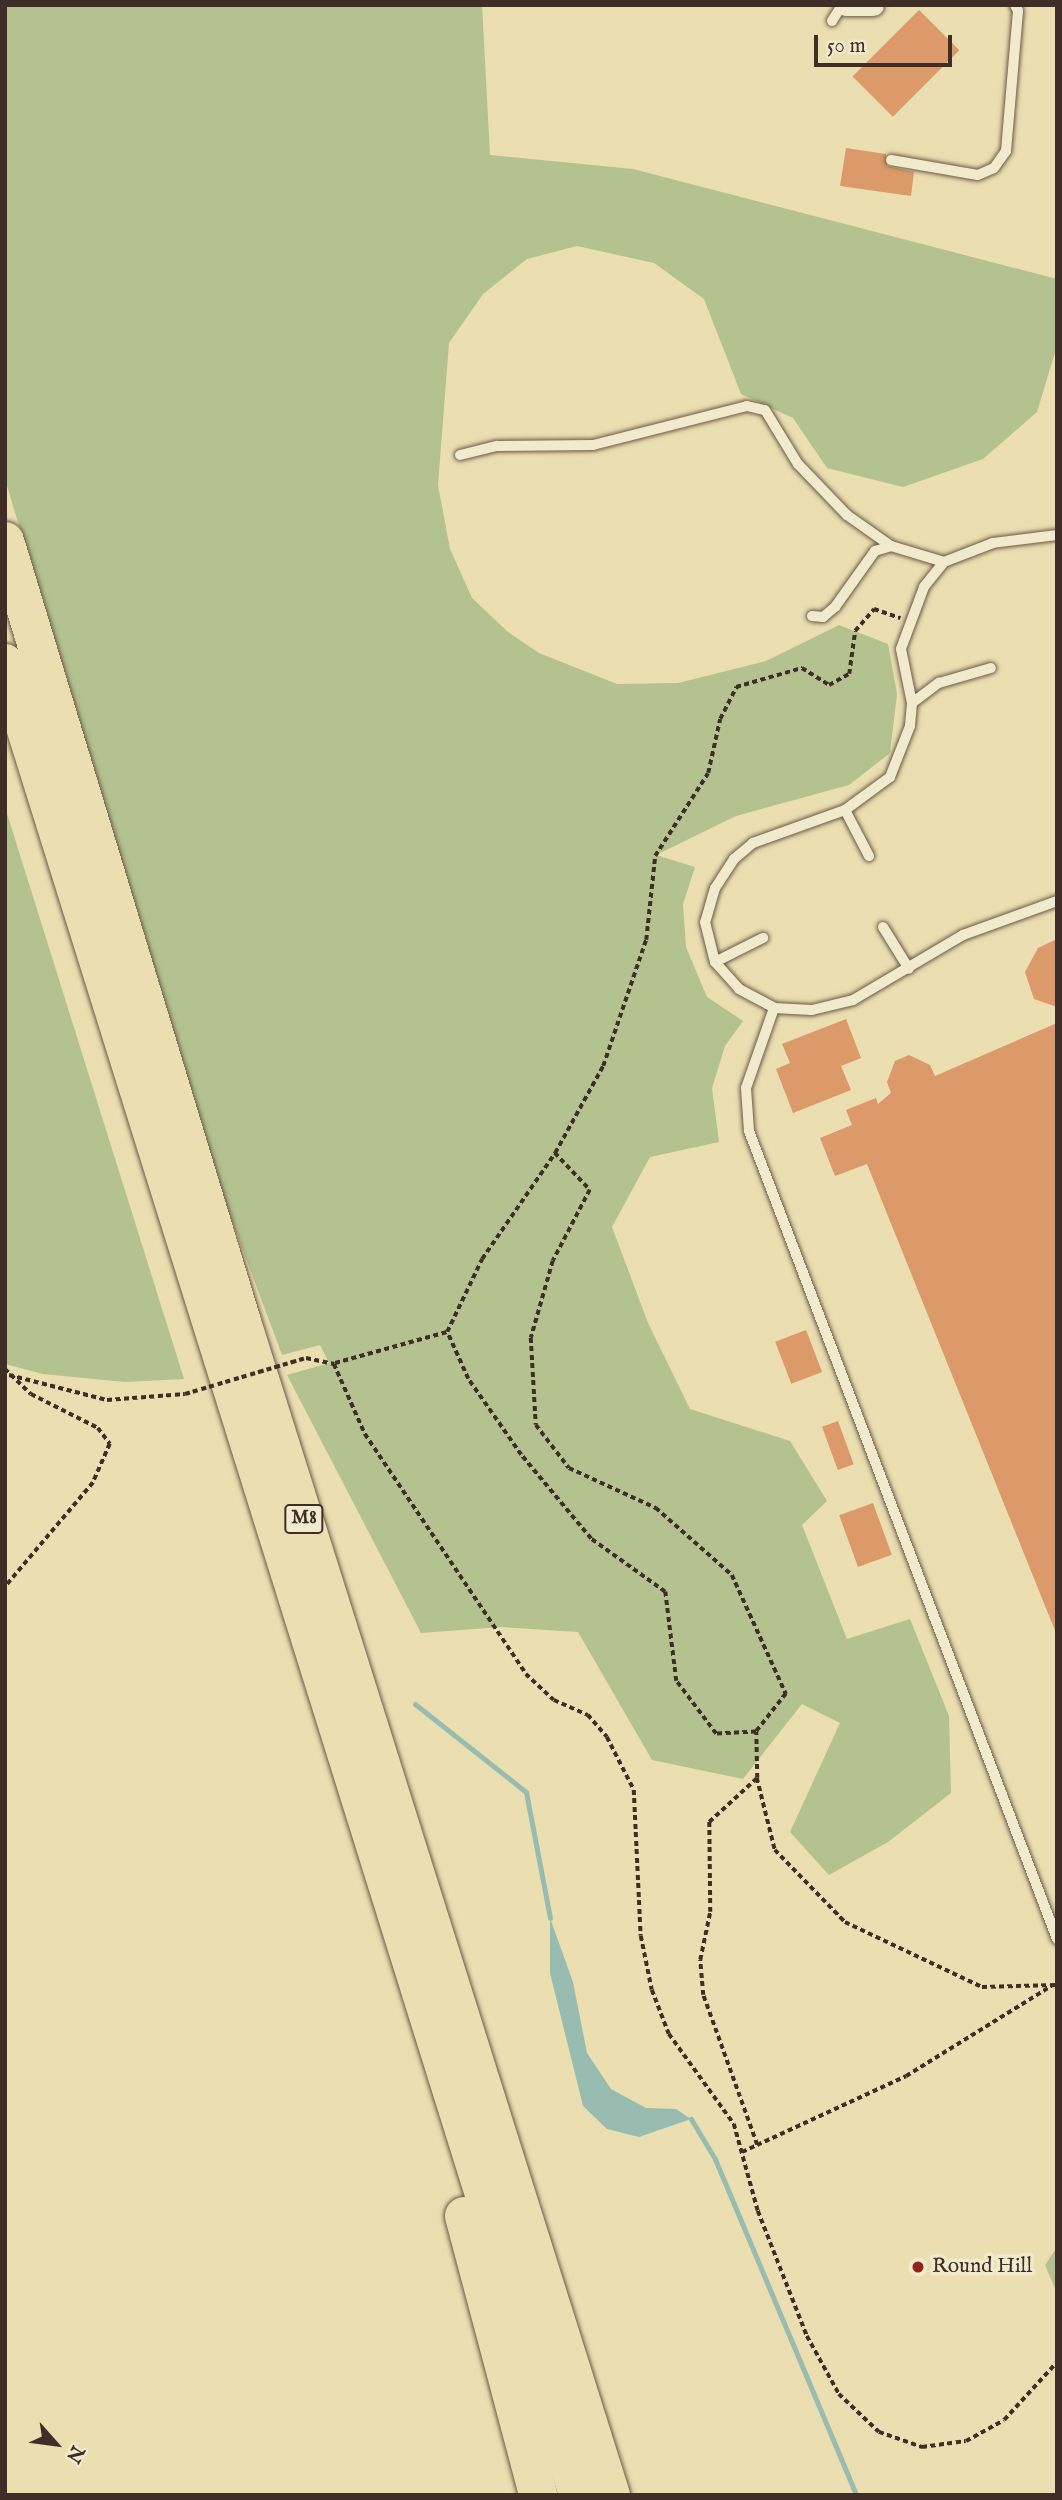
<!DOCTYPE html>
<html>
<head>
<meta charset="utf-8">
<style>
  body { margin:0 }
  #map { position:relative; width:1062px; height:2500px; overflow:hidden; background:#ebdeb0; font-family:"IM FELL English",serif }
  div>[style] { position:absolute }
  .green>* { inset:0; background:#b3c28e }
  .water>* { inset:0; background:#98bcaf }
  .stream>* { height:5px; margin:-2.5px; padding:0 2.5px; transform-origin:2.5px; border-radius:2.5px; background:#98bcaf }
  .building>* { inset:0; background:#dc9a6b; transform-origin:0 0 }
  .path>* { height:3.5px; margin-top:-1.75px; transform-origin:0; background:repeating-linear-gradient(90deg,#3f2e27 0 5px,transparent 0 8.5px) }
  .roads { filter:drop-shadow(0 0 2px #6a5a49) drop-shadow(0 0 2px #6a5a49) }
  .lane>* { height:10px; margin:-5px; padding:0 5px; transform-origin:5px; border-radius:5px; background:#f2eacc }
  .street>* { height:21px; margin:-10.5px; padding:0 10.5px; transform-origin:10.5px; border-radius:10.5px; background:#f2eacc }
  .highway>* { height:38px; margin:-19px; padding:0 19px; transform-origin:19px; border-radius:19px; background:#ebdeb0 }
  .path-bridge>* { height:3.5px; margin-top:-1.75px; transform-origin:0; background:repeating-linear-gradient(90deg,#3f2e27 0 5px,transparent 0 8.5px) }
  .dots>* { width:19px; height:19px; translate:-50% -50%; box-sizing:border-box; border:4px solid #f2eacc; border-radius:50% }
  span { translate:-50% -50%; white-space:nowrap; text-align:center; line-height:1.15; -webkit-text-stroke:7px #f2eacc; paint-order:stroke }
  .shield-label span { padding:2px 5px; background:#f2eacc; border:2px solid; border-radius:5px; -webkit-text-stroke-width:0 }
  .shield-label { font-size:19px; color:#3f2e27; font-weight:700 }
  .poi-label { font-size:21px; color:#3f2e27 }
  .left { translate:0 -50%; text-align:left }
  .frame { position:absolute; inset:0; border:7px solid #3f2e27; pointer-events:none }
  .north { position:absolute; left:21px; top:2409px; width:70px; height:70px; -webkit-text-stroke:5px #f2eacc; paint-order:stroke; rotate:118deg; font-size:19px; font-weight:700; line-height:28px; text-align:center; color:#3f2e27 }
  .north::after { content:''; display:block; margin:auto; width:24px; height:32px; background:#3f2e27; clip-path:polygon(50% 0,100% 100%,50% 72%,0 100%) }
  .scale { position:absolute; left:814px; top:35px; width:138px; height:32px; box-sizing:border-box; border:4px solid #3f2e27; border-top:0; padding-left:9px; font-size:21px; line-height:24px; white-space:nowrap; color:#3f2e27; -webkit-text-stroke:5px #f2eacc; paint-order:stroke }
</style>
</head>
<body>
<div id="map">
  <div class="green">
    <div style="clip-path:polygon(5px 5px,482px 5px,490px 155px,633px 169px,1057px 279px,1057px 346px,1037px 412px,983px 459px,903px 487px,827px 468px,793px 418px,741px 394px,704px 299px,654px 263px,577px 246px,527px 259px,483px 294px,449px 343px,438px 485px,450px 549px,472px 598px,508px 632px,539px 653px,617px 684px,678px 683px,766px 661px,839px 625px,888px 644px,897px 694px,890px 753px,849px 785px,736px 816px,656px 855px,695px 867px,683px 904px,686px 947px,707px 997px,743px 1021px,725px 1046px,712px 1088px,719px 1142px,650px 1157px,612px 1227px,648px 1323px,690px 1409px,790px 1441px,827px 1501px,802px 1525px,847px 1639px,910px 1619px,949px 1716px,951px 1793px,888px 1842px,829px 1875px,790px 1832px,840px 1723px,802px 1704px,743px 1779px,652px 1760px,578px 1632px,501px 1627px,421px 1633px,287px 1375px,329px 1363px,320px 1345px,282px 1355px,203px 1143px,5px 479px)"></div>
    <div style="clip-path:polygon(5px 807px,184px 1379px,125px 1382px,43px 1374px,5px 1364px)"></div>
    <div style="clip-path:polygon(1057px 2247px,1057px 2293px,1045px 2265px)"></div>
  </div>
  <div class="water">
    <div style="clip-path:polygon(550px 1918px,573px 1982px,587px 2053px,611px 2089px,646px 2108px,676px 2109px,691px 2119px,639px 2137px,607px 2129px,583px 2106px,550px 1973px)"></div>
  </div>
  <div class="stream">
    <div style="left:415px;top:1704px;width:142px;rotate:38.4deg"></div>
    <div style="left:526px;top:1792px;width:128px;rotate:79.2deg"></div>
    <div style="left:691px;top:2119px;width:47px;rotate:59deg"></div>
    <div style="left:715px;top:2159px;width:364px;rotate:67.2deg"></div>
  </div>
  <div class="building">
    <div style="left:919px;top:10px;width:57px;height:94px;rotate:45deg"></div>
    <div style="clip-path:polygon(846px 148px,886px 154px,887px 166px,914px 172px,911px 196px,840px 186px)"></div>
    <div style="clip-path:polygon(1057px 939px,1057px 1007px,1034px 999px,1025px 972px,1038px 948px)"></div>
    <div style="clip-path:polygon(846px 1019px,861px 1058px,841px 1066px,851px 1090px,793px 1113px,776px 1069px,790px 1063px,782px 1044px)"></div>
    <div style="clip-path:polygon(1057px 1023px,1057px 1633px,1056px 1633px,867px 1164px,835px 1176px,820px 1138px,852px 1125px,846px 1110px,876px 1098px,878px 1104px,891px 1093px,887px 1082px,895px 1061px,909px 1055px,930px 1065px,935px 1076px)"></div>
    <div style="left:806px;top:1330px;width:45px;height:33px;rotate:69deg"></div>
    <div style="left:838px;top:1421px;width:46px;height:17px;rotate:70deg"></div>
    <div style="left:873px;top:1503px;width:55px;height:36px;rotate:70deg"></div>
  </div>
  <div class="path">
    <div style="left:555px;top:1153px;width:51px;rotate:46.6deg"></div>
    <div style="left:590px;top:1190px;width:80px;rotate:117.5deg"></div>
    <div style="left:553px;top:1261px;width:80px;rotate:105.9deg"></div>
    <div style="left:531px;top:1338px;width:87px;rotate:86.7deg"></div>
    <div style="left:536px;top:1425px;width:54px;rotate:52.5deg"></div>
    <div style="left:569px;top:1468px;width:96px;rotate:24.7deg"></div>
    <div style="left:656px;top:1508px;width:101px;rotate:41.4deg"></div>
    <div style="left:732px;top:1575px;width:131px;rotate:65.6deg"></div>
    <div style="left:786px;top:1694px;width:48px;rotate:128.3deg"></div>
    <div style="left:756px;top:1732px;width:40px;rotate:177.1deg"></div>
    <div style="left:716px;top:1734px;width:66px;rotate:-127deg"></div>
    <div style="left:676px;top:1681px;width:90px;rotate:-97deg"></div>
    <div style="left:665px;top:1592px;width:91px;rotate:-144.4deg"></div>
    <div style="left:591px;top:1539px;width:109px;rotate:-129.8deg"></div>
    <div style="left:521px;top:1455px;width:93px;rotate:-124.9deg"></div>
    <div style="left:468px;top:1379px;width:51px;rotate:-114.1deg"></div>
    <div style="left:447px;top:1332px;width:81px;rotate:-64.4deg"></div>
    <div style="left:482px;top:1259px;width:129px;rotate:-55.4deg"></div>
    <div style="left:555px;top:1153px;width:99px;rotate:-61.1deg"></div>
    <div style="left:603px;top:1066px;width:133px;rotate:-71.2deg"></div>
    <div style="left:646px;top:940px;width:84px;rotate:-83.9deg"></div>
    <div style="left:655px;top:856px;width:98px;rotate:-57.4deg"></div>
    <div style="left:708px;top:773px;width:55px;rotate:-77.5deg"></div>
    <div style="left:720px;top:719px;width:36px;rotate:-63deg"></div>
    <div style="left:736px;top:687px;width:69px;rotate:-16.1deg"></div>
    <div style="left:802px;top:668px;width:32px;rotate:32deg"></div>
    <div style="left:829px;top:685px;width:23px;rotate:-29deg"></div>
    <div style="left:849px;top:674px;width:43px;rotate:-82.1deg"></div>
    <div style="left:855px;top:631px;width:29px;rotate:-49deg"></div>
    <div style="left:874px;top:609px;width:28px;rotate:19deg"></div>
    <div style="left:306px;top:1358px;width:29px;rotate:12deg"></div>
    <div style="left:334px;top:1364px;width:77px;rotate:66.1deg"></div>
    <div style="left:365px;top:1434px;width:289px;rotate:56.1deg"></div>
    <div style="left:526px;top:1674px;width:38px;rotate:43deg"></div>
    <div style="left:554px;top:1700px;width:37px;rotate:24deg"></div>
    <div style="left:588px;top:1715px;width:29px;rotate:49deg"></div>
    <div style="left:607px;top:1737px;width:59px;rotate:63deg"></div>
    <div style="left:634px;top:1790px;width:146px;rotate:87.3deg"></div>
    <div style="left:641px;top:1936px;width:55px;rotate:78.5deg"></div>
    <div style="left:652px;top:1990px;width:47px;rotate:68.9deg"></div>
    <div style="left:669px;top:2034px;width:111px;rotate:54.2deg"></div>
    <div style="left:734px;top:2124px;width:90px;rotate:74.6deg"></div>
    <div style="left:758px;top:2211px;width:134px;rotate:68.6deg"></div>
    <div style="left:807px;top:2336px;width:66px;rotate:61.1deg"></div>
    <div style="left:839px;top:2394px;width:55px;rotate:43.5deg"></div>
    <div style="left:879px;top:2432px;width:46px;rotate:19.2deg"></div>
    <div style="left:922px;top:2447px;width:44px;rotate:-7.8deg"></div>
    <div style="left:966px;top:2441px;width:43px;rotate:-28.9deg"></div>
    <div style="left:1004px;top:2420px;width:79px;rotate:-47.6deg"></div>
    <div style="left:335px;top:1363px;width:116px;rotate:-15.5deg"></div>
    <div style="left:5px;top:1369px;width:36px;rotate:44deg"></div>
    <div style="left:31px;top:1394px;width:75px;rotate:26.9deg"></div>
    <div style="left:98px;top:1428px;width:20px;rotate:53deg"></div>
    <div style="left:110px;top:1444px;width:43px;rotate:113.6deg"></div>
    <div style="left:93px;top:1483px;width:136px;rotate:130.2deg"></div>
    <div style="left:9px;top:1375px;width:101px;rotate:14.3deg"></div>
    <div style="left:107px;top:1400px;width:78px;rotate:-4.4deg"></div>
    <div style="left:757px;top:1778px;width:74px;rotate:76deg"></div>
    <div style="left:775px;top:1850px;width:100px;rotate:45.8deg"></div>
    <div style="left:845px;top:1922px;width:152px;rotate:25.4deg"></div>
    <div style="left:982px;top:1987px;width:75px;rotate:-1.5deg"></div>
    <div style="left:757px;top:2145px;width:164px;rotate:-24.8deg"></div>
    <div style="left:906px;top:2076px;width:171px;rotate:-31.8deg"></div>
    <div style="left:742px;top:2152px;width:17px;rotate:-25deg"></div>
    <div style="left:757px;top:2145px;width:159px;rotate:-109.8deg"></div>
    <div style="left:703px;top:1995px;width:35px;rotate:-95deg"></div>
    <div style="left:700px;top:1960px;width:49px;rotate:-78.2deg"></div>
    <div style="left:710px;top:1912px;width:90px;rotate:-90.6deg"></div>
    <div style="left:709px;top:1822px;width:65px;rotate:-42.5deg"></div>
    <div style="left:757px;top:1778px;width:46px;rotate:-91.2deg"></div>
  </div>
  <div class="roads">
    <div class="lane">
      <div style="left:832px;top:21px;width:19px;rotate:-58deg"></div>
      <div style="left:891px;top:160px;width:88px;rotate:9.8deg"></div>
      <div style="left:978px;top:175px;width:17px;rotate:-24deg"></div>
      <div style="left:994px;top:168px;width:21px;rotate:-55deg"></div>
      <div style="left:1006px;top:151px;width:141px;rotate:-85.1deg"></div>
      <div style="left:1018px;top:11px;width:7px;rotate:-117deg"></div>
      <div style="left:460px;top:455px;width:38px;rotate:-14deg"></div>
      <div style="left:497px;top:446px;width:96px;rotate:-0.6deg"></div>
      <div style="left:593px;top:445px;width:159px;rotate:-14.2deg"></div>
      <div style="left:747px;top:406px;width:18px;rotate:13deg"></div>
      <div style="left:765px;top:410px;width:63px;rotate:58.6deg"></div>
      <div style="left:798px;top:464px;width:71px;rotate:46.1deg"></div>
      <div style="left:847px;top:515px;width:54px;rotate:35.2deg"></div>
      <div style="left:1057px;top:535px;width:64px;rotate:172.9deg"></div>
      <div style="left:993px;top:543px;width:53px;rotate:158.8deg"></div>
      <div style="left:944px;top:562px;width:32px;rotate:129deg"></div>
      <div style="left:924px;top:587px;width:66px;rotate:110.4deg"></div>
      <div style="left:901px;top:649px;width:55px;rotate:78.5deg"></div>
      <div style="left:912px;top:703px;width:23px;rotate:95deg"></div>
      <div style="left:910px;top:726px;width:55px;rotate:111.4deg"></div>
      <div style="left:890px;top:777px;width:56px;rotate:143.7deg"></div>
      <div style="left:845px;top:810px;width:98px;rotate:160.3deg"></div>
      <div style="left:753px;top:843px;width:25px;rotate:140deg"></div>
      <div style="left:734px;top:859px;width:35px;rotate:123deg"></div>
      <div style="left:715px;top:888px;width:35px;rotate:106deg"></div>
      <div style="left:705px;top:922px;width:41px;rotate:76deg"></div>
      <div style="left:715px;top:962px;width:36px;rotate:48deg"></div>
      <div style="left:739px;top:989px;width:40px;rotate:28deg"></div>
      <div style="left:774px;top:1008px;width:38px;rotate:3deg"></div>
      <div style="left:812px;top:1010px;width:42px;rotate:-13.7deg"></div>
      <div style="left:853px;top:1000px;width:128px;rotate:-30.6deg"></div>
      <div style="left:963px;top:935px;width:100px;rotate:-19.9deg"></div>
      <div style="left:812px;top:616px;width:11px;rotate:5deg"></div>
      <div style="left:823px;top:617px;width:16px;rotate:-40deg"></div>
      <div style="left:835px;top:607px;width:69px;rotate:-54.5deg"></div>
      <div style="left:875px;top:551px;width:17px;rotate:-17deg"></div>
      <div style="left:891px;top:546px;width:55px;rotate:16.8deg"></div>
      <div style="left:912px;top:703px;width:34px;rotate:-37deg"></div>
      <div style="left:939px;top:683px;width:54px;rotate:-16.1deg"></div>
      <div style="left:845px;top:810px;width:52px;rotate:62.4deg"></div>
      <div style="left:883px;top:927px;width:49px;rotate:58.2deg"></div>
      <div style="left:715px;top:962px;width:54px;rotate:-26.6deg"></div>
      <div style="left:774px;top:1008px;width:85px;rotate:109.3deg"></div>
      <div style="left:746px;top:1088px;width:43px;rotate:86deg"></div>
      <div style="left:749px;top:1131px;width:865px;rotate:69.13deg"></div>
    </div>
    <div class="street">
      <div style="left:845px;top:5px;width:28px"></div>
    </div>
    <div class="highway">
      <div style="left:5px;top:541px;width:816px;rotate:73.12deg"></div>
      <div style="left:242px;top:1322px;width:1230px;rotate:72.54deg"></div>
      <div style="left:5px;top:663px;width:1920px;rotate:72.63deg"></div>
      <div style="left:464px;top:2216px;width:289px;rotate:75.1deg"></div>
    </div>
  </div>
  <div class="path-bridge">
    <div style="left:185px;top:1394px;width:126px;rotate:-16.6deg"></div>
  </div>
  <div class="dots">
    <div style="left:918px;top:2267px;background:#8f2418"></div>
  </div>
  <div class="shield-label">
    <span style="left:304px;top:1519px">M8</span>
  </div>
  <div class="poi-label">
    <span class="left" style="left:932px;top:2267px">Round Hill</span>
  </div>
  <div class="frame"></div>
  <div class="north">N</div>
  <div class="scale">50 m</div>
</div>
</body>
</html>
